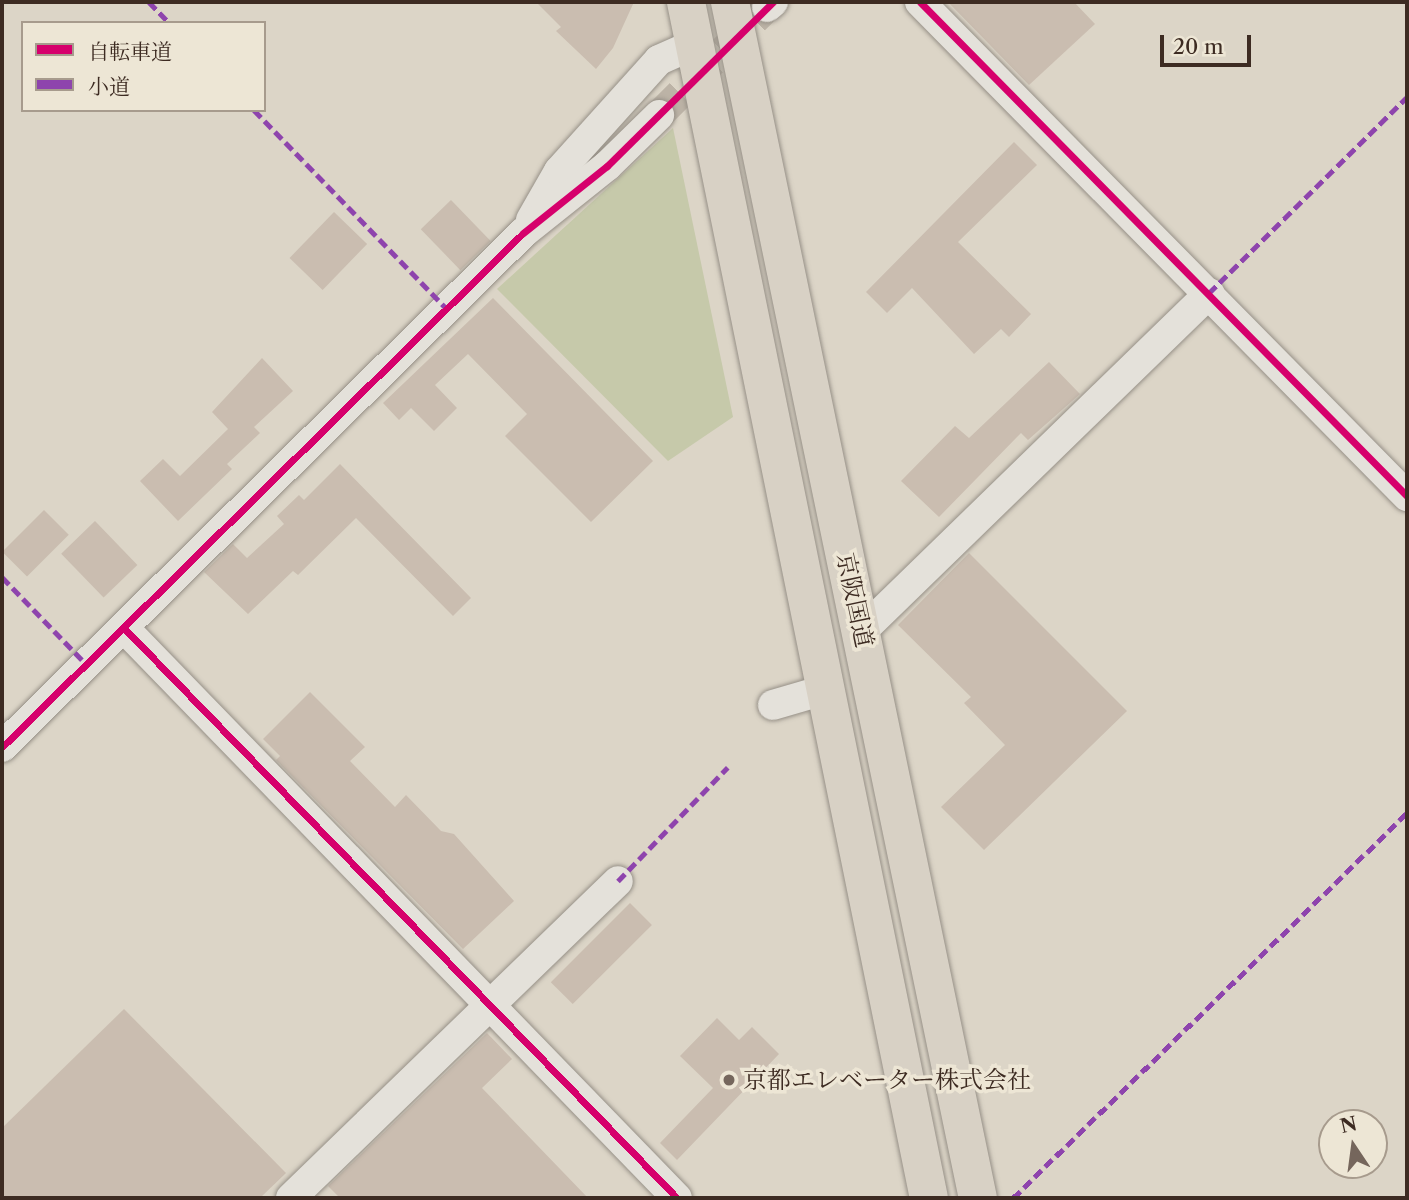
<!DOCTYPE html>
<html>
<head>
<meta charset="utf-8">
<style>
  body { margin:0 }
  #map { position:relative; width:1409px; height:1200px; overflow:hidden; background:#dcd5c7; font-family:"Libre Caslon Text","Noto Serif JP",serif }
  div>[style] { position:absolute }
  .green>* { inset:0; background:#c6c9aa }
  .building>* { inset:0; background:#cabdb0; transform-origin:0 0 }
  .minor-tunnel>* { height:30px; margin-top:-15px; transform-origin:0; background:repeating-linear-gradient(90deg,#bcb3a6 0 30px,transparent 0 45px) }
  .roads { filter:drop-shadow(0 0 2px #969087) drop-shadow(0 0 2px #969087) }
  .minor>* { height:30px; margin:-15px; padding:0 15px; transform-origin:15px; border-radius:15px; background:#e4e1da }
  .highway>* { height:38px; margin:-19px; padding:0 19px; transform-origin:19px; border-radius:19px; background:#d8d1c5 }
  .quiet>* { height:5px; margin-top:-2.5px; transform-origin:0; background:repeating-linear-gradient(90deg,#8e44ad 0 10px,transparent 0 15px) }
  .cycleway>* { height:7px; margin:-3.5px; padding:0 3.5px; transform-origin:3.5px; border-radius:3.5px; background:#d6006c }
  .dots>* { width:19px; height:19px; translate:-50% -50%; box-sizing:border-box; border:4px solid #ede6d5; border-radius:50% }
  span { translate:-50% -50%; white-space:nowrap; text-align:center; line-height:1.15; -webkit-text-stroke:7px #ede6d5; paint-order:stroke }
  .street-label { font-size:24px; color:#3d2b22 }
  .poi-label { font-size:24px; color:#3d2b22 }
  .left { translate:0 -50%; text-align:left }
  .frame { position:absolute; inset:0; border:4px solid #3d2b22; pointer-events:none }
  .legend { position:absolute; left:21px; top:21px; width:245px; height:91px; box-sizing:border-box; background:#ede6d5; border:2px solid #a79b8d; margin:0; padding:9px 12px; list-style:none; font-size:21px; color:#3d2b22 }
  .legend li { display:flex; align-items:center; gap:14px; height:35px }
  .legend b { width:35px; border:2px solid #a79b8d }
  .north { position:absolute; left:1318px; top:1109px; width:70px; height:70px; box-sizing:border-box; background:#ede6d5; border:2px solid #a79b8d; border-radius:50%; rotate:347deg; font-size:19px; font-weight:700; line-height:28px; text-align:center; color:#3d2b22 }
  .north::after { content:''; display:block; margin:auto; width:24px; height:32px; background:#75665c; clip-path:polygon(50% 0,100% 100%,50% 72%,0 100%) }
  .scale { position:absolute; left:1160px; top:35px; width:91px; height:32px; box-sizing:border-box; border:4px solid #3d2b22; border-top:0; padding-left:9px; font-size:21px; line-height:24px; white-space:nowrap; color:#3d2b22; -webkit-text-stroke:5px #ede6d5; paint-order:stroke }
</style>
</head>
<body>
<div id="map">
  <div class="green">
    <div style="clip-path:polygon(673px 128px,733px 417px,668px 461px,497px 289px)"></div>
  </div>
  <div class="building">
    <div style="clip-path:polygon(536px 2px,634px 2px,613px 48px,596px 69px,556px 31px,561px 27px)"></div>
    <div style="clip-path:polygon(948px 2px,1074px 2px,1095px 24px,1029px 85px)"></div>
    <div style="clip-path:polygon(1014px 142px,1037px 165px,958px 242px,1031px 314px,1009px 337px,1001px 329px,974px 354px,912px 288px,887px 313px,866px 292px)"></div>
    <div style="left:451px;top:200px;width:57px;height:42px;rotate:46deg"></div>
    <div style="left:334px;top:212px;width:46px;height:64px;rotate:44deg"></div>
    <div style="clip-path:polygon(493px 298px,653px 461px,591px 522px,505px 436px,527px 414px,468px 354px,435px 385px,457px 408px,434px 431px,411px 408px,399px 420px,383px 403px)"></div>
    <div style="clip-path:polygon(262px 358px,293px 391px,254px 427px,260px 433px,227px 464px,232px 469px,178px 521px,140px 481px,163px 459px,180px 476px,228px 429px,212px 412px)"></div>
    <div style="clip-path:polygon(1049px 362px,1080px 394px,1028px 440px,1021px 433px,939px 517px,901px 481px,955px 426px,969px 438px)"></div>
    <div style="clip-path:polygon(340px 464px,471px 598px,453px 616px,356px 518px,298px 575px,293px 571px,248px 614px,204px 572px,233px 544px,247px 558px,284px 524px,277px 516px,299px 495px,304px 500px)"></div>
    <div style="left:44px;top:510px;width:35px;height:59px;rotate:45deg"></div>
    <div style="left:95px;top:521px;width:61px;height:47px;rotate:46deg"></div>
    <div style="clip-path:polygon(969px 553px,1127px 711px,984px 850px,941px 807px,1005px 745px,964px 703px,971px 697px,898px 625px)"></div>
    <div style="clip-path:polygon(310px 692px,365px 747px,350px 761px,395px 807px,406px 795px,441px 831px,454px 834px,514px 901px,463px 949px,276px 760px,280px 756px,263px 739px)"></div>
    <div style="left:630px;top:903px;width:31px;height:112px;rotate:45deg"></div>
    <div style="clip-path:polygon(124px 1009px,286px 1173px,260px 1198px,2px 1198px,2px 1128px)"></div>
    <div style="clip-path:polygon(717px 1018px,739px 1040px,752px 1027px,779px 1054px,677px 1160px,660px 1143px,713px 1088px,680px 1056px)"></div>
    <div style="clip-path:polygon(487px 1033px,512px 1059px,482px 1088px,588px 1198px,340px 1198px,328px 1186px)"></div>
  </div>
  <div class="minor-tunnel">
    <div style="left:659px;top:115px;width:153px;rotate:-45deg"></div>
  </div>
  <div class="roads">
    <div class="minor">
      <div style="left:920px;top:2px;width:694px;rotate:45.41deg"></div>
      <div style="left:767px;top:7px;width:8px;rotate:-40deg"></div>
      <div style="left:531px;top:220px;width:56px;rotate:-60.3deg"></div>
      <div style="left:559px;top:171px;width:149px;rotate:-48deg"></div>
      <div style="left:659px;top:60px;width:39px;rotate:-24deg"></div>
      <div style="left:124px;top:628px;width:794px;rotate:45.87deg"></div>
      <div style="left:861px;top:632px;width:486px;rotate:-44.2deg"></div>
      <div style="left:773px;top:705px;width:53px;rotate:-16.4deg"></div>
      <div style="left:2px;top:747px;width:732px;rotate:-44.61deg"></div>
      <div style="left:523px;top:233px;width:107px;rotate:-38.6deg"></div>
      <div style="left:607px;top:166px;width:73px;rotate:-44.4deg"></div>
      <div style="left:291px;top:1198px;width:455px;rotate:-44.1deg"></div>
    </div>
    <div class="highway">
      <div style="left:686px;top:2px;width:1220px;rotate:78.52deg"></div>
      <div style="left:730px;top:2px;width:1221px;rotate:78.29deg"></div>
    </div>
  </div>
  <div class="quiet">
    <div style="left:149px;top:2px;width:29px;rotate:46deg"></div>
    <div style="left:254px;top:110px;width:279px;rotate:45.9deg"></div>
    <div style="left:1209px;top:293px;width:279px;rotate:-44.7deg"></div>
    <div style="left:2px;top:577px;width:121px;rotate:46deg"></div>
    <div style="left:618px;top:881px;width:158px;rotate:-46deg"></div>
    <div style="left:1013px;top:1198px;width:551px;rotate:-44.34deg"></div>
  </div>
  <div class="cycleway">
    <div style="left:920px;top:2px;width:694px;rotate:45.41deg"></div>
    <div style="left:124px;top:628px;width:794px;rotate:45.87deg"></div>
    <div style="left:2px;top:747px;width:732px;rotate:-44.61deg"></div>
    <div style="left:523px;top:233px;width:107px;rotate:-38.6deg"></div>
    <div style="left:607px;top:166px;width:233px;rotate:-44.7deg"></div>
  </div>
  <div class="dots">
    <div style="left:729px;top:1080px;background:#75665c"></div>
  </div>
  <div class="street-label">
    <span style="left:855px;top:600px;rotate:78deg">京阪国道</span>
  </div>
  <div class="poi-label">
    <span class="left" style="left:743px;top:1080px">京都エレベーター株式会社</span>
  </div>
  <div class="frame"></div>
  <ul class="legend">
  <li><b style="height:9px;background:#d6006c"></b>自転車道</li>
  <li><b style="height:9px;background:#8e44ad"></b>小道</li>
  </ul>
  <div class="north">N</div>
  <div class="scale">20 m</div>
</div>
</body>
</html>
